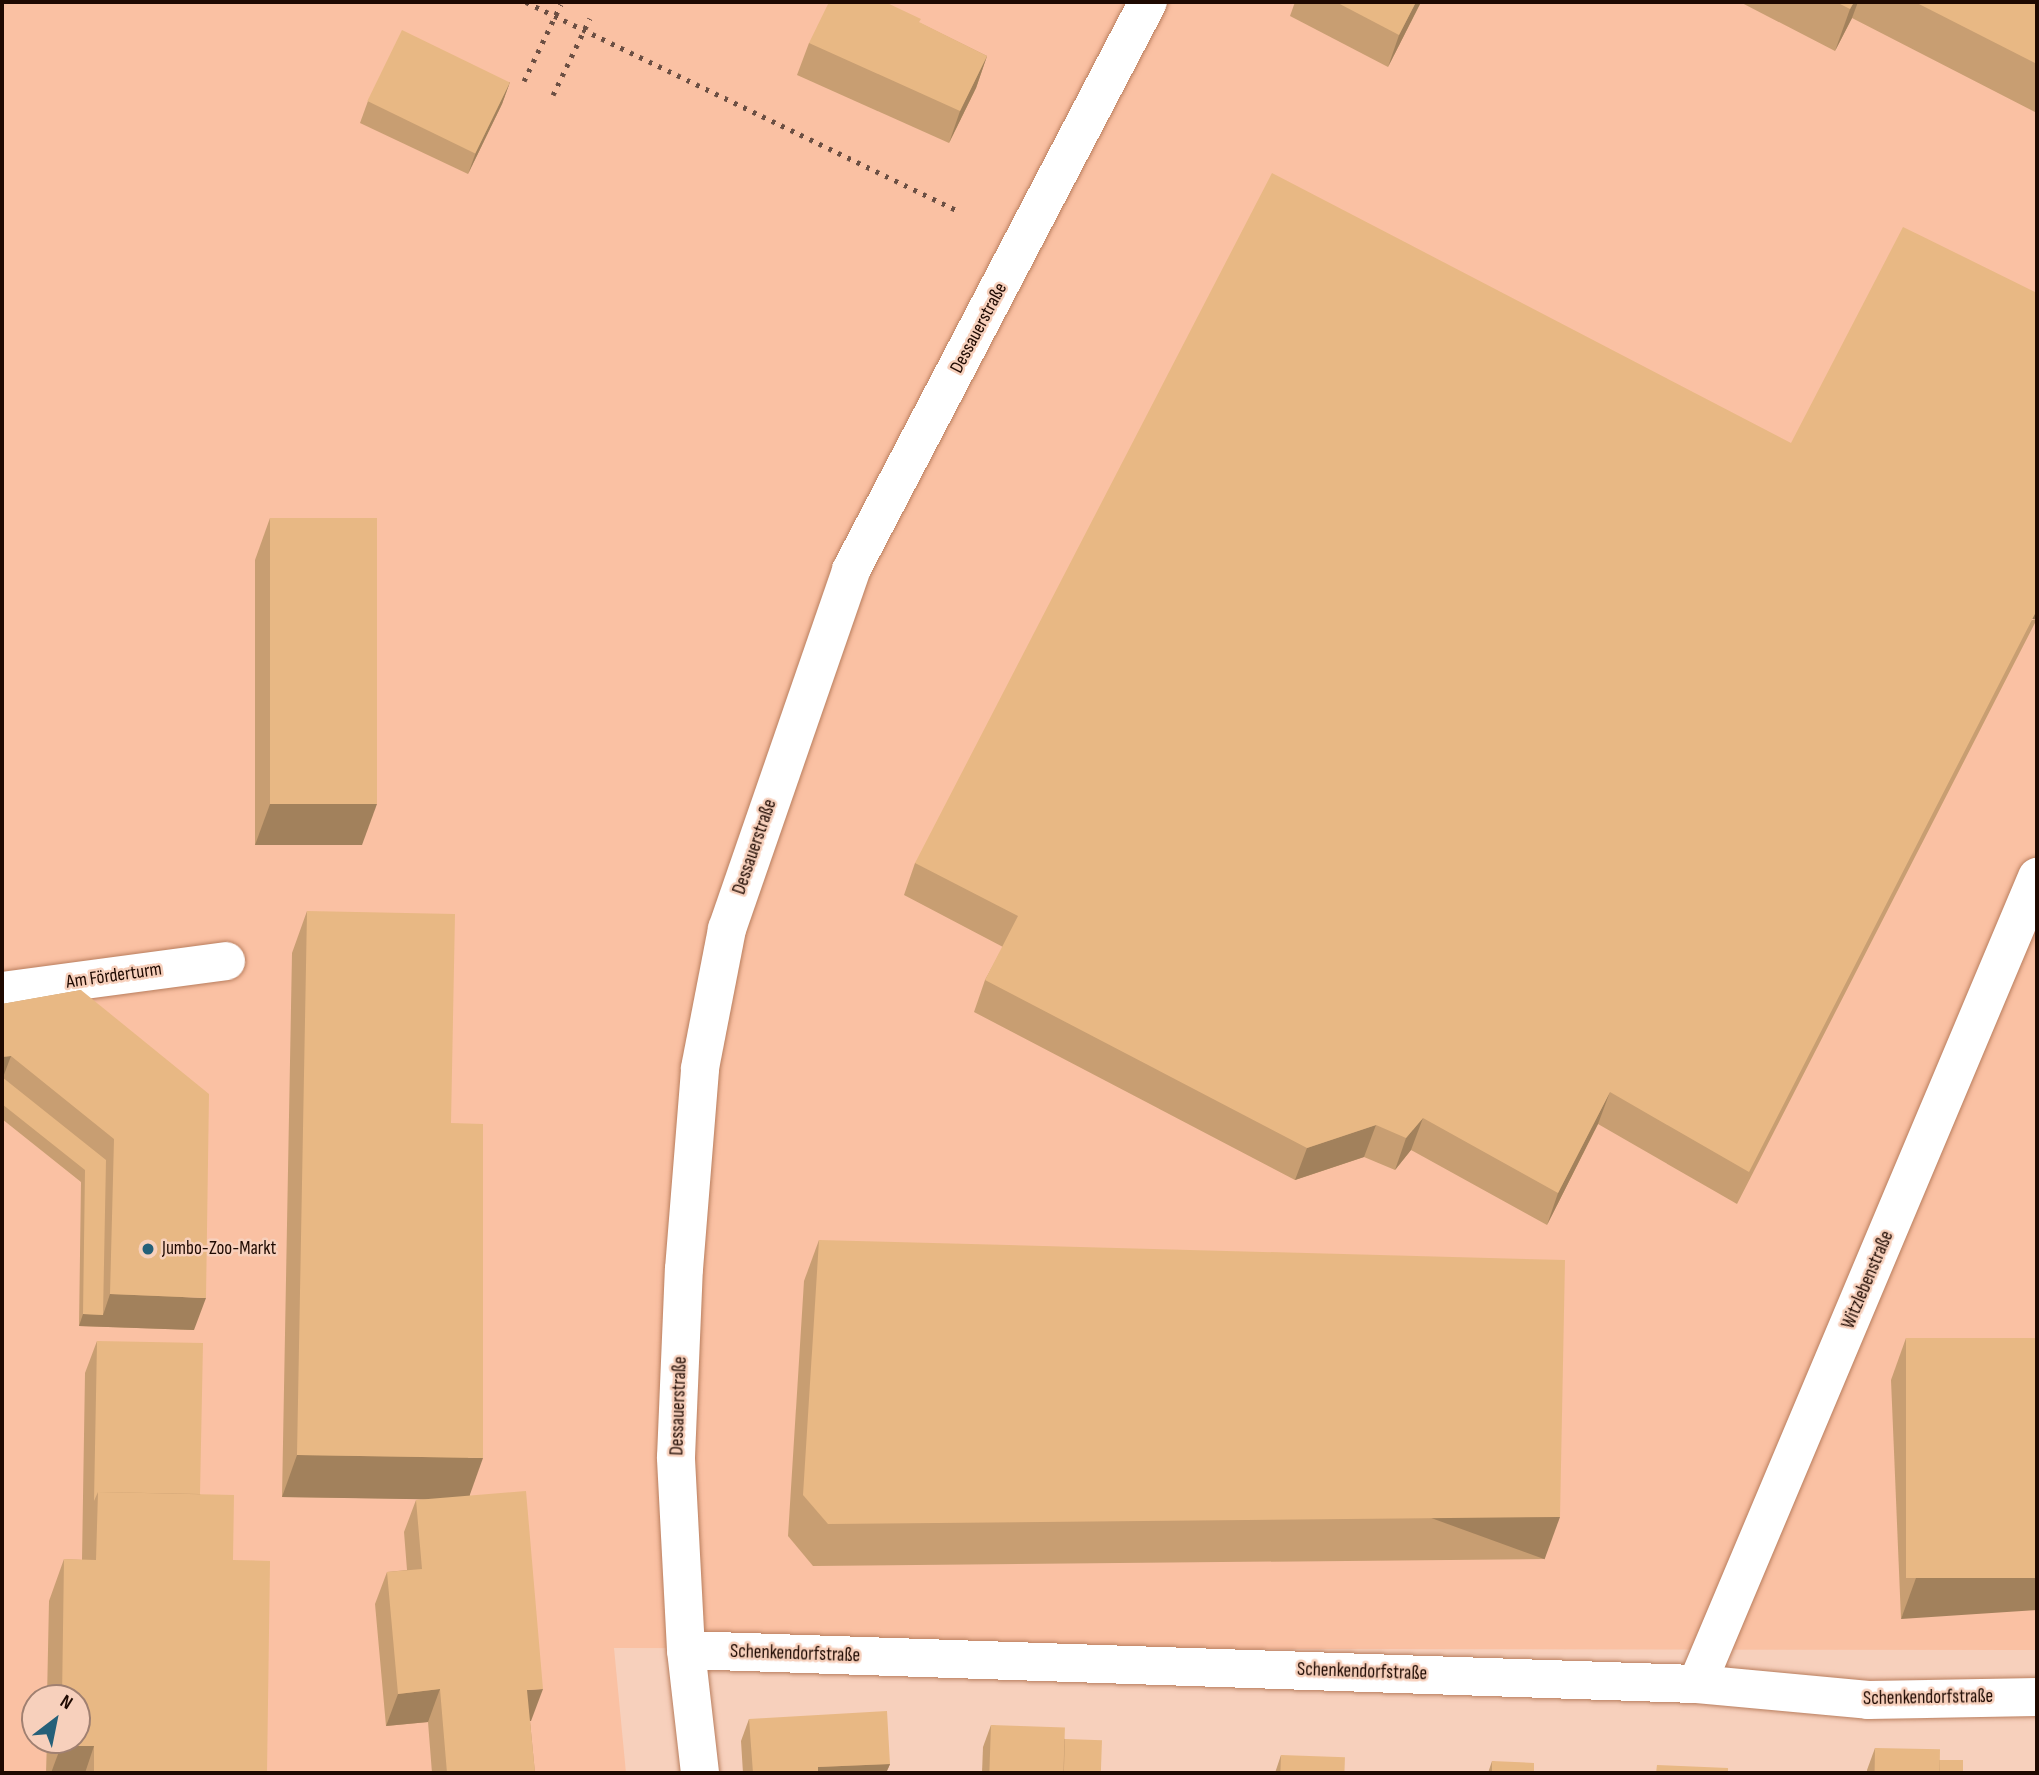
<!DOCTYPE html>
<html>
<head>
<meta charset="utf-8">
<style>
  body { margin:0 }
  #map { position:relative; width:2039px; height:1775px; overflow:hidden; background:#f7d0bc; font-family:"Sofia Sans Condensed",sans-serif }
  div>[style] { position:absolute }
  .built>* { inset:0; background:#fac1a3 }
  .roads { filter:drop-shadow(0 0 2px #b97e5e) drop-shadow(0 0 2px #b97e5e) }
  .minor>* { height:38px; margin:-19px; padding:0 19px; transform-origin:19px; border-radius:19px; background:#fff }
  .rail>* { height:5px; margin-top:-2.5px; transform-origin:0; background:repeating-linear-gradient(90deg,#6b4f43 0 3.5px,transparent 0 10.5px) }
  .wall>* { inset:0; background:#c89e72 }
  .shaded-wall>* { inset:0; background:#a2815c; transform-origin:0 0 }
  .building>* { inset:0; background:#e8b884; transform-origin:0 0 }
  .dots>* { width:19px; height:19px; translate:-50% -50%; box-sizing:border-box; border:4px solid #f7d0bc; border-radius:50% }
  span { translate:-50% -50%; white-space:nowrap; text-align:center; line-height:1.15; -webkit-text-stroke:5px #f7d0bc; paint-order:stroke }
  .street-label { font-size:19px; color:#1e0901 }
  .poi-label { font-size:19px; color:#1e0901 }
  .left { translate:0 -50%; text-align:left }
  .frame { position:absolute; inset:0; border:4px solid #1e0901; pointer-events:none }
  .north { position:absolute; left:21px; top:1684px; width:70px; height:70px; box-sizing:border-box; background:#f7d0bc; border:2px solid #a08071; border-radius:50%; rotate:32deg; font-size:19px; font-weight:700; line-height:28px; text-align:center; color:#1e0901 }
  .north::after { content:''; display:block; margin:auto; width:24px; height:32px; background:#256079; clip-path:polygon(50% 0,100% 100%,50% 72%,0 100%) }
</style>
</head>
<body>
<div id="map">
  <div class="built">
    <div style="clip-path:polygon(evenodd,2px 2px,2037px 2px,2037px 1650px,614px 1648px,626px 1773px,2px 1773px,2px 2px,35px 1698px,77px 1698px,77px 1740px,35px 1740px,35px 1698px)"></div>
  </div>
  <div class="roads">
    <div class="minor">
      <div style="left:2px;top:991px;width:226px;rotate:-7.6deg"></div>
      <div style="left:686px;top:1650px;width:1012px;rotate:1.93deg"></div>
      <div style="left:1697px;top:1684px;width:172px;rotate:5.3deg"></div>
      <div style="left:1868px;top:1700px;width:169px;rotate:-1deg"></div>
      <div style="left:1697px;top:1684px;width:876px;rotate:-67.15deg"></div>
      <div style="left:700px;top:1773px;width:124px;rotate:-96.5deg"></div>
      <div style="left:686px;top:1650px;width:193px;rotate:-93deg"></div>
      <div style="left:676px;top:1457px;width:188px;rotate:-87.6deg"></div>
      <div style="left:684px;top:1269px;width:202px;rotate:-85.4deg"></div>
      <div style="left:700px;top:1068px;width:142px;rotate:-79deg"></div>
      <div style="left:727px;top:929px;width:380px;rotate:-70.9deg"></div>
      <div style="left:851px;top:570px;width:641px;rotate:-62.4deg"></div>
    </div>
  </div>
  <div class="rail">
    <div style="left:526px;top:2px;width:479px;rotate:25.8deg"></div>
    <div style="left:524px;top:81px;width:85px;rotate:-64.3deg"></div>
    <div style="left:553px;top:95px;width:85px;rotate:-64.3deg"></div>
  </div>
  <div class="wall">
    <div style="clip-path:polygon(1295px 2px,1421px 2px,1388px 67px,1290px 16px)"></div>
    <div style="clip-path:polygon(1740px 2px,2037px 2px,2037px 113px,1852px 18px,1835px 51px)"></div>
    <div style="clip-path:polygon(920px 23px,987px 56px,976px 88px,949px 143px,797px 75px,809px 43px)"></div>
    <div style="clip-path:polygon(510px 82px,502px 104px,468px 174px,360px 123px,368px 101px)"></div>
    <div style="clip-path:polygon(270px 518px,362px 845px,255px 845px,255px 560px)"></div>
    <div style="clip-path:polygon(2037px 619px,1737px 1204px,1598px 1124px,1547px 1225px,1411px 1150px,1395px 1170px,1364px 1157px,1295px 1180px,974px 1012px,985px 980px,1003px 947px,904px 895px,915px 863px)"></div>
    <div style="clip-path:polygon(307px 911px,451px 1123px,470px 1496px,531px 1721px,530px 1721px,535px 1773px,432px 1773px,428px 1722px,386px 1726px,375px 1604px,387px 1572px,407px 1570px,404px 1532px,416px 1500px,428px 1499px,282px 1497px,292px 953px)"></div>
    <div style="clip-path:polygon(81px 990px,194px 1330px,79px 1326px,81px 1182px,2px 1119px,2px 1004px)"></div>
    <div style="clip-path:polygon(819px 1240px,1545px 1559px,813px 1566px,788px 1536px,804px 1281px)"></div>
    <div style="clip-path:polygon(1906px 1338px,2037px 1338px,1901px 1619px,1891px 1380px)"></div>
    <div style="clip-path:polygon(97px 1341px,200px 1494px,233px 1560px,267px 1773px,46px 1773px,47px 1740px,77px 1740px,77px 1698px,47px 1698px,49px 1601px,64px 1559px,82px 1560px,85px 1373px)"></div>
    <div style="clip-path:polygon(749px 1719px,890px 1764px,886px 1773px,743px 1773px,741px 1741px)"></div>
    <div style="clip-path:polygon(991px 1725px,1065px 1739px,1101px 1773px,982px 1773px,983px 1747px)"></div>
    <div style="clip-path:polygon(1875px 1748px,1940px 1760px,1963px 1773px,1867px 1773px,1867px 1770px)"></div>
    <div style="clip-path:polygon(1281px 1755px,1344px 1773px,1275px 1773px)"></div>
    <div style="clip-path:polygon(1492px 1761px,1534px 1773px,1488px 1773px)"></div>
  </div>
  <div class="shaded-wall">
    <div style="clip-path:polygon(1416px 2px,1421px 2px,1388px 67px,1399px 35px)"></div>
    <div style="clip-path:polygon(1854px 2px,1858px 2px,1852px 18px,1835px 51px,1850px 9px)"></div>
    <div style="clip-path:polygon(987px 56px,976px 88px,949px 143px,960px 111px)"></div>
    <div style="clip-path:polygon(510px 82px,502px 104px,468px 174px,476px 152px)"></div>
    <div style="left:2037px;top:610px;width:9px;height:631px;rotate:90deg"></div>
    <div style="clip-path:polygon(270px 804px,377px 804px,362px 845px,255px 845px)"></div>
    <div style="clip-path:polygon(11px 1056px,2px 1080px,2px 1057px)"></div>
    <div style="clip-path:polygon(1610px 1092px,1598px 1124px,1547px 1225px,1558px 1193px)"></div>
    <div style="clip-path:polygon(1423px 1118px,1411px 1150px,1395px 1170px,1406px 1138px)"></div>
    <div style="clip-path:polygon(1376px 1125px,1364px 1157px,1295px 1180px,1307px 1148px)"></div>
    <div style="clip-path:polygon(110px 1294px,206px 1298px,194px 1330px,79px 1326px,83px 1314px,103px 1315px)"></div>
    <div style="clip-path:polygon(297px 1455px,483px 1458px,468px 1500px,282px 1497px)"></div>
    <div style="left:1560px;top:1517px;width:45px;height:732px;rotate:110deg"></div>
    <div style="clip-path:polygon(2037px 1569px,2037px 1610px,1901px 1619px,1916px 1578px)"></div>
    <div style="clip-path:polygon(440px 1689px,428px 1722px,386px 1726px,398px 1694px)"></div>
    <div style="clip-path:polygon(543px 1689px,531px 1721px,516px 1722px,527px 1690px)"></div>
    <div style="clip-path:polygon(61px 1746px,94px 1746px,85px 1773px,51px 1773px)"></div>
    <div style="clip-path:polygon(890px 1764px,886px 1773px,816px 1773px,818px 1767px)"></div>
  </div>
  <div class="building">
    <div style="clip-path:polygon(829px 2px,885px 2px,921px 19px,919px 22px,987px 56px,960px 111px,809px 43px)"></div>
    <div style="clip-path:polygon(1336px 2px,1416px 2px,1399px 35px)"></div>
    <div style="clip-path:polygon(1836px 2px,1854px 2px,1850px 9px)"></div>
    <div style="clip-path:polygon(1915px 2px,2037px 2px,2037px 64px)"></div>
    <div style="left:402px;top:30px;width:120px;height:79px;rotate:26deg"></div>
    <div style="clip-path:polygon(1272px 173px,1791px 443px,1903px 227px,2037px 293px,2037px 610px,1749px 1172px,1610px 1092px,1558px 1193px,1423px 1118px,1406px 1138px,1376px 1125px,1307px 1148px,985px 980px,1018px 916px,915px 863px)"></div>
    <div style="left:270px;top:518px;width:107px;height:286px"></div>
    <div style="clip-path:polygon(307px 911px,455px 914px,451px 1123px,483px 1124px,483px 1458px,297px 1455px)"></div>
    <div style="clip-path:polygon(81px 990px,209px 1094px,206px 1298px,110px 1294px,114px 1139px,11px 1056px,2px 1057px,2px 1004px)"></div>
    <div style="clip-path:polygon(2px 1077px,106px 1160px,103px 1315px,83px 1314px,85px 1170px,2px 1104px)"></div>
    <div style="clip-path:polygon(819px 1240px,1565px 1260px,1560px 1517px,828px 1524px,803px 1495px)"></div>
    <div style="left:1906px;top:1338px;width:131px;height:240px"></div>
    <div style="clip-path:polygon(97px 1341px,203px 1343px,200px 1494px,98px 1492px,94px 1501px)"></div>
    <div style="clip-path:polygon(526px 1491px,543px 1689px,527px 1690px,535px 1773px,447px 1773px,440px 1689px,398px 1694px,387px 1572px,422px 1569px,416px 1500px)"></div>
    <div style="clip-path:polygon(98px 1492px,234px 1495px,233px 1560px,270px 1561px,267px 1773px,94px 1773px,94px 1746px,61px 1746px,61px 1740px,77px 1740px,77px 1698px,62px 1698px,64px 1559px,96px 1560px)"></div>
    <div style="clip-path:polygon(887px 1711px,890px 1764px,818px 1767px,818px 1773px,753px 1773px,749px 1719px)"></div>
    <div style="left:991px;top:1725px;width:74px;height:48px;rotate:2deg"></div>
    <div style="left:1065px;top:1739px;width:37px;height:34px;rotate:2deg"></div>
    <div style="left:1875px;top:1748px;width:65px;height:25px;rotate:1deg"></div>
    <div style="left:1281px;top:1755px;width:64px;height:18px;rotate:2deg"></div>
    <div style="left:1940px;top:1760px;width:23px;height:13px"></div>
    <div style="clip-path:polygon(1492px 1761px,1534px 1763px,1534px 1773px,1492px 1773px)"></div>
    <div style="clip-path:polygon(1657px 1765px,1728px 1768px,1728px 1773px,1656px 1773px)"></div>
  </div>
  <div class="dots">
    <div style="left:148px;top:1249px;background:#256079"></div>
  </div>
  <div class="street-label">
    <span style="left:979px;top:328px;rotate:-62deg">Dessauerstraße</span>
    <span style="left:755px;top:847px;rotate:-71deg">Dessauerstraße</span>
    <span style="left:114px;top:976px;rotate:-8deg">Am Förderturm</span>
    <span style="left:1868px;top:1280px;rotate:-67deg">Witzlebenstraße</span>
    <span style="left:679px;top:1406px;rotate:-88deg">Dessauerstraße</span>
    <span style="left:795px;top:1654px;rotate:2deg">Schenkendorfstraße</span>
    <span style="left:1362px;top:1672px;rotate:2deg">Schenkendorfstraße</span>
    <span style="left:1928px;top:1698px;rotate:-1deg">Schenkendorfstraße</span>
  </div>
  <div class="poi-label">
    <span class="left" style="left:162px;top:1249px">Jumbo-Zoo-Markt</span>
  </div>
  <div class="frame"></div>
  <div class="north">N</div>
</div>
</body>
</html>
